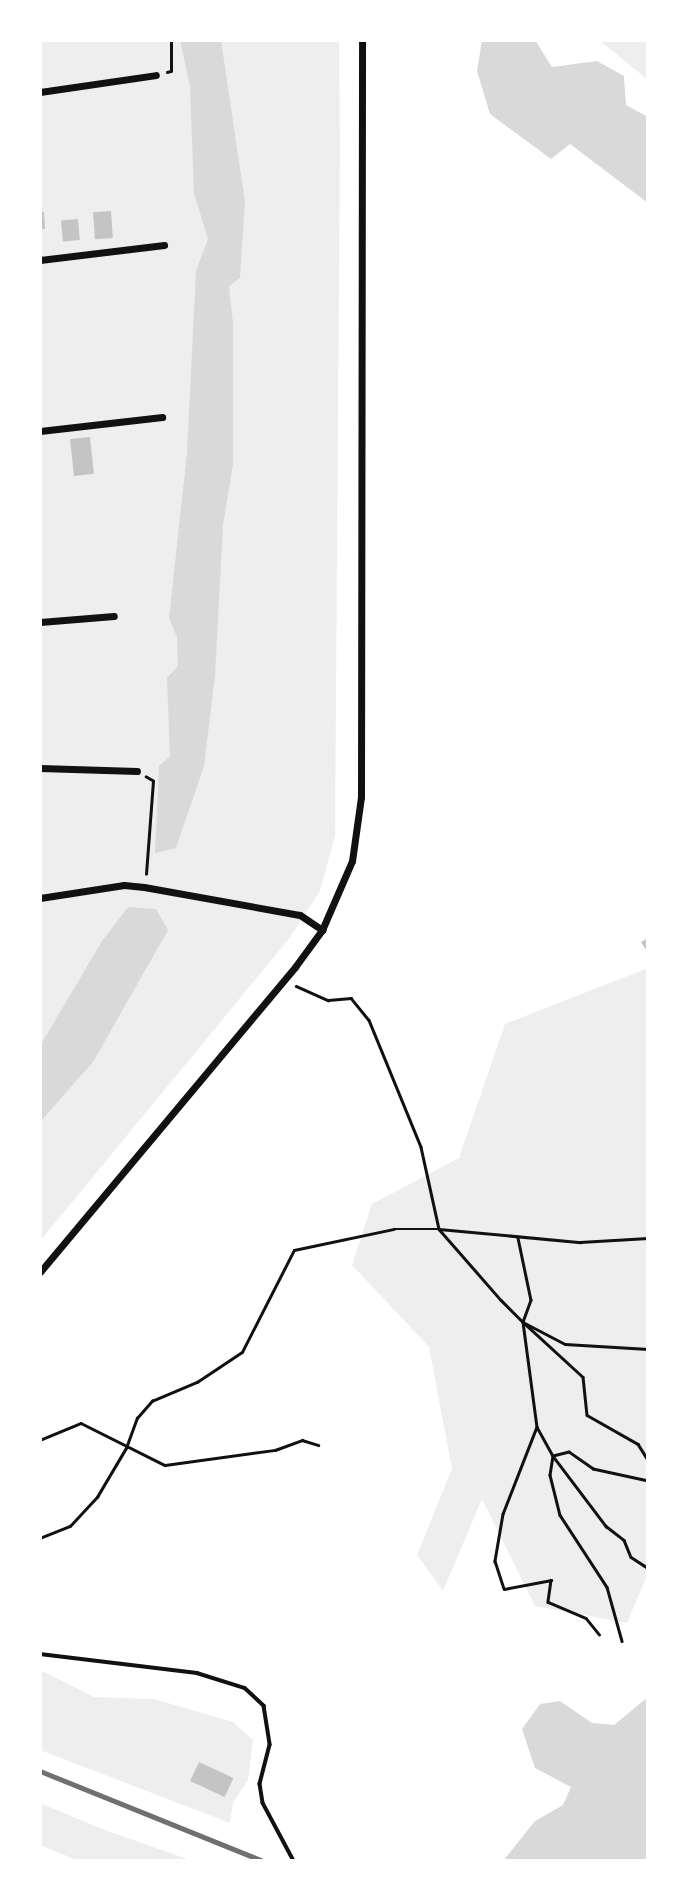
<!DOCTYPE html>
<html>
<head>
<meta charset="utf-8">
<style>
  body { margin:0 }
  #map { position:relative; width:688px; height:1901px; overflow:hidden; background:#fff; font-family:"Nunito Sans",sans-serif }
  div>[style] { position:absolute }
  .green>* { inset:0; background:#eee }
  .water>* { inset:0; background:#d9d9d9 }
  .building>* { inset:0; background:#c4c4c4; transform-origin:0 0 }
  .path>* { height:2.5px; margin:-1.25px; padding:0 1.25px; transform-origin:1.25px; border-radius:1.25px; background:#111 }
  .service>* { height:3.5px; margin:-1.75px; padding:0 1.75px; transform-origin:1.75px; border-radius:1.75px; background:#111 }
  .minor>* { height:7px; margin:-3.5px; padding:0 3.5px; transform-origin:3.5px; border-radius:3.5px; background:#111 }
  .rail>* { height:5px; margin:-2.5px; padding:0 2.5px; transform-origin:2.5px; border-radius:2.5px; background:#707070 }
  span { translate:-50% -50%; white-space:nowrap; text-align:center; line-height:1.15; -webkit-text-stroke:5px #fff; paint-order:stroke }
  .frame { position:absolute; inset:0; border:42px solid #fff; pointer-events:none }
</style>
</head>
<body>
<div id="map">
  <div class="green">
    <div style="clip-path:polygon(40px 40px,339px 40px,340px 144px,335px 836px,320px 891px,288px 940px,40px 1241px)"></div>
    <div style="clip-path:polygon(599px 40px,648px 40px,648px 80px)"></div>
    <div style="clip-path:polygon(648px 968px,648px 1573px,627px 1623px,535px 1606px,482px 1499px,443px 1591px,417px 1555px,452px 1469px,429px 1347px,352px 1265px,372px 1204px,459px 1158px,505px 1024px)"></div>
    <div style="clip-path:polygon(40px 1670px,94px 1697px,154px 1699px,233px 1722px,253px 1740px,248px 1780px,233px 1803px,230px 1823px,40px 1750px)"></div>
    <div style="clip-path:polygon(40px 1803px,102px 1829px,193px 1861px,79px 1861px,40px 1845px)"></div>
  </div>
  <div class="water">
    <div style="clip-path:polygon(180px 40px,221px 40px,245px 202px,240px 278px,229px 286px,233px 324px,233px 464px,223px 525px,215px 676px,204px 766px,176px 848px,155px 853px,159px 766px,170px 756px,167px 678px,178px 666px,177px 637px,169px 618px,187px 453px,196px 271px,208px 239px,194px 193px,190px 86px)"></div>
    <div style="clip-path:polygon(482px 40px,535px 40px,552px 67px,597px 61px,624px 76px,626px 105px,648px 117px,648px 203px,570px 144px,551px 159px,490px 114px,477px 71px)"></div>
    <div style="clip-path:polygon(128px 907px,156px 909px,168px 930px,93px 1062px,40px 1122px,40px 1046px,102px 941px)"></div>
    <div style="clip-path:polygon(648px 1697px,648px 1861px,503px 1861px,535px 1821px,563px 1805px,571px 1787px,535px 1768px,522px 1729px,540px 1704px,560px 1701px,592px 1723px,614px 1725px)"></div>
  </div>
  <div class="building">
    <div style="left:111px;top:211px;width:27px;height:18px;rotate:86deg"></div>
    <div style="clip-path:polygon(40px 212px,44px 212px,45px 229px,40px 229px)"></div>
    <div style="left:78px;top:219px;width:21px;height:17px;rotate:85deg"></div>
    <div style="left:90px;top:437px;width:37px;height:20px;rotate:84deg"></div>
    <div style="clip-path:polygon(648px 938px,648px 953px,641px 942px)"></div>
    <div style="left:199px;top:1762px;width:38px;height:21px;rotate:25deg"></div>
  </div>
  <div class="path">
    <div style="left:167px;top:72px;width:4px;rotate:-14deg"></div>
    <div style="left:171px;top:71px;width:31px;rotate:-90deg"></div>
    <div style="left:146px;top:874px;width:93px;rotate:-85.7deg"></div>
    <div style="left:153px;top:781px;width:8px;rotate:-150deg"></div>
    <div style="left:296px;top:986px;width:35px;rotate:24deg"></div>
    <div style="left:328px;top:1000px;width:23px;rotate:-5deg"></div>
    <div style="left:351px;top:998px;width:28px;rotate:51deg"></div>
    <div style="left:369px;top:1020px;width:137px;rotate:67.7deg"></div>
    <div style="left:421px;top:1147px;width:84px;rotate:77.6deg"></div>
    <div style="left:439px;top:1229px;width:94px;rotate:48.9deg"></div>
    <div style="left:501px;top:1300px;width:31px;rotate:45deg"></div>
    <div style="left:523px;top:1322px;width:47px;rotate:27.6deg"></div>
    <div style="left:565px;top:1344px;width:83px;rotate:3.4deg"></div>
    <div style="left:518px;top:1238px;width:63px;rotate:78.2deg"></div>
    <div style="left:531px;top:1300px;width:23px;rotate:110deg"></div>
    <div style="left:523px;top:1322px;width:81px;rotate:42.5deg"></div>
    <div style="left:583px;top:1377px;width:38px;rotate:84deg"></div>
    <div style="left:587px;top:1415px;width:59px;rotate:29.6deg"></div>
    <div style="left:638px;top:1444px;width:19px;rotate:58deg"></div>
    <div style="left:523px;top:1322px;width:106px;rotate:82.4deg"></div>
    <div style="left:537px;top:1427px;width:33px;rotate:61deg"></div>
    <div style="left:553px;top:1456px;width:19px;rotate:99deg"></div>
    <div style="left:550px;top:1475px;width:41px;rotate:76deg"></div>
    <div style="left:560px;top:1515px;width:86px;rotate:56.9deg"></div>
    <div style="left:607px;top:1587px;width:56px;rotate:74.5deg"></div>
    <div style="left:537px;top:1427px;width:93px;rotate:111.3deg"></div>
    <div style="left:503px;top:1514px;width:48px;rotate:99.7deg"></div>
    <div style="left:495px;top:1561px;width:29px;rotate:72deg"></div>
    <div style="left:504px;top:1589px;width:48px;rotate:-10.8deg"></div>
    <div style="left:551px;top:1580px;width:22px;rotate:98deg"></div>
    <div style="left:548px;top:1602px;width:41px;rotate:22.8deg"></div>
    <div style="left:586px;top:1618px;width:21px;rotate:51deg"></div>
    <div style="left:40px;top:1440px;width:44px;rotate:-22.5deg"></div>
    <div style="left:81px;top:1423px;width:94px;rotate:26.6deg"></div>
    <div style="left:165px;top:1465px;width:111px;rotate:-7.8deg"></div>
    <div style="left:275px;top:1450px;width:29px;rotate:-20deg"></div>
    <div style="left:302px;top:1440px;width:17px;rotate:17deg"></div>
    <div style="left:648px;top:1481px;width:56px;rotate:-167.7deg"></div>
    <div style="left:593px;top:1469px;width:29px;rotate:-145deg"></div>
    <div style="left:569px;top:1452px;width:16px;rotate:166deg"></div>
    <div style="left:553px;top:1456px;width:88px;rotate:52.9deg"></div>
    <div style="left:606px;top:1526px;width:23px;rotate:38deg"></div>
    <div style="left:624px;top:1540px;width:18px;rotate:68deg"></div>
    <div style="left:631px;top:1557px;width:20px;rotate:33deg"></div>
    <div style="left:40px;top:1538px;width:32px;rotate:-22deg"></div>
    <div style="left:70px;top:1526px;width:40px;rotate:-47deg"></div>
    <div style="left:97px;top:1497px;width:57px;rotate:-59.4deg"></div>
    <div style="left:126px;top:1448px;width:32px;rotate:-70deg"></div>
    <div style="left:137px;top:1418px;width:23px;rotate:-49deg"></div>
    <div style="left:152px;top:1401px;width:49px;rotate:-22.9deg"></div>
    <div style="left:197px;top:1382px;width:54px;rotate:-33.7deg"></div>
    <div style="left:242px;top:1352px;width:114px;rotate:-63deg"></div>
    <div style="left:294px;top:1250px;width:102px;rotate:-11.9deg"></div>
    <div style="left:394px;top:1229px;width:45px"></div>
    <div style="left:439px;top:1229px;width:142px;rotate:5.3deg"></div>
    <div style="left:580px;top:1242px;width:68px;rotate:-3.4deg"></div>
  </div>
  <div class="service">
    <div style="left:40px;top:1654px;width:158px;rotate:6.9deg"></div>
    <div style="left:197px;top:1673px;width:50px;rotate:17.4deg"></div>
    <div style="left:245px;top:1688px;width:26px;rotate:43deg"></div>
    <div style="left:264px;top:1706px;width:39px;rotate:81deg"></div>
    <div style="left:270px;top:1745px;width:40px;rotate:104.4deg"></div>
    <div style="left:260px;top:1784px;width:19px;rotate:81deg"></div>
    <div style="left:263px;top:1803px;width:66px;rotate:61.9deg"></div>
  </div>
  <div class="minor">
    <div style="left:40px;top:92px;width:117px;rotate:-8.3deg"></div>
    <div style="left:40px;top:260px;width:125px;rotate:-6.9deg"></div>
    <div style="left:40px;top:431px;width:123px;rotate:-6.5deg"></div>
    <div style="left:40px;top:622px;width:74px;rotate:-4.6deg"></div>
    <div style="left:40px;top:768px;width:97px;rotate:1.8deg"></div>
    <div style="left:40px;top:898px;width:85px;rotate:-8.8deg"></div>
    <div style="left:124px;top:885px;width:20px;rotate:6deg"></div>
    <div style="left:144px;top:887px;width:158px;rotate:10.2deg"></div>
    <div style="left:300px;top:915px;width:27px;rotate:34deg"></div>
    <div style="left:40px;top:1272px;width:398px;rotate:-50.1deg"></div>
    <div style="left:295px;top:967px;width:46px;rotate:-53.9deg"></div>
    <div style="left:322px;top:930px;width:75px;rotate:-66.5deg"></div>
    <div style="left:352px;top:861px;width:65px;rotate:-82deg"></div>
    <div style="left:361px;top:797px;width:757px;rotate:-89.92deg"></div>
  </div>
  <div class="rail">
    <div style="left:40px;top:1771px;width:240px;rotate:22deg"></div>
  </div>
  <div class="frame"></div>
</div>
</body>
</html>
